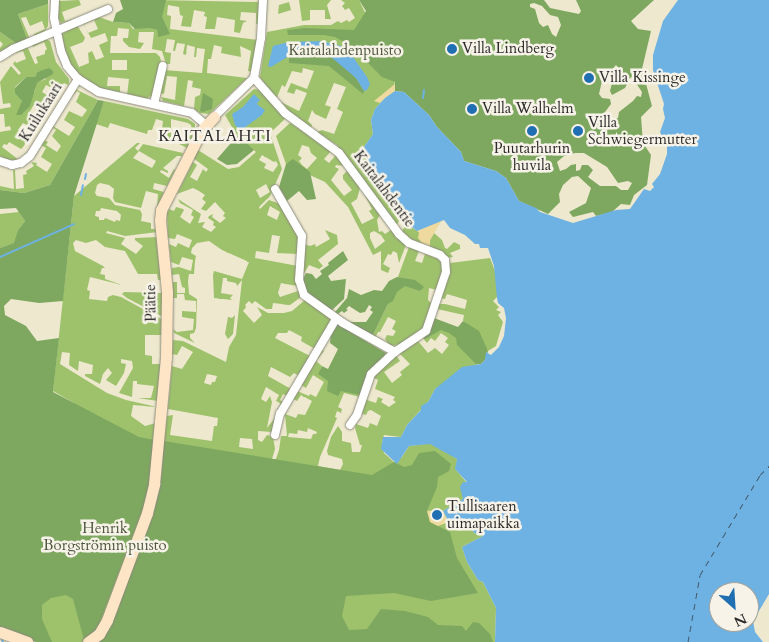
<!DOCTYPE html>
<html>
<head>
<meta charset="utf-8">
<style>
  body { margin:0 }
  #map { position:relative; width:769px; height:642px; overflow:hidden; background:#ede8ce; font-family:Cardo,serif }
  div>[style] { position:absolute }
  .green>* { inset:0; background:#9ec26c }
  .forest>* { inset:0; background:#7ea860 }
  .sand>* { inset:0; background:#eeda9e }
  .water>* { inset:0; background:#6eb1e3 }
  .stream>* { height:2px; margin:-1px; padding:0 1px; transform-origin:1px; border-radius:1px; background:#6eb1e3 }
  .ferry>* { height:1px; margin-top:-0.5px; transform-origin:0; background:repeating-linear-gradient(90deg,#425a6b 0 6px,transparent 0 11px) }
  .roads { filter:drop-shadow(0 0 1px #8c8a7c) drop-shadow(0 0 1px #8c8a7c) }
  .street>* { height:8px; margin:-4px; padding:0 4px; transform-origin:4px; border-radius:4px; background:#fff }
  .secondary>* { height:11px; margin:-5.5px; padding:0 5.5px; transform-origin:5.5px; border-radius:5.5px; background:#fde5c5 }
  .dots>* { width:14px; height:14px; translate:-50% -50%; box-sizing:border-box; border:2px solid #f7f3e8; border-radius:50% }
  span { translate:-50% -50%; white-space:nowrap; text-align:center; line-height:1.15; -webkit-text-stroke:5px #f7f3e8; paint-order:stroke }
  .poi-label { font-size:15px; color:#2b2b2b }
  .left { translate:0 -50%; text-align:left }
  .park-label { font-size:15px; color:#4e583e }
  .street-label { font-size:15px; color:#2b2b2b }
  .neighbourhood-label { font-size:16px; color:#2b2b2b; letter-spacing:1px }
  .north { position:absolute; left:709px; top:582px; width:50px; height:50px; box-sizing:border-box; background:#f7f3e8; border:1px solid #a5a39c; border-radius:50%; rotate:154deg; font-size:14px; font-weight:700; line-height:20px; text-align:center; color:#2b2b2b }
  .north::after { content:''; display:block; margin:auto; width:18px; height:22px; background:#1f6fb2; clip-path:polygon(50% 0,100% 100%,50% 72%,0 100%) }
</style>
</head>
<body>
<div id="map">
  <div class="green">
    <div style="clip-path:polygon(79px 0,81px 5px,62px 12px,65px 21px,77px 18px,61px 23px,58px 18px,59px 1px)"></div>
    <div style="clip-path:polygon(evenodd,155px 0,261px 2px,258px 24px,256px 24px,256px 13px,241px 12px,240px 20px,247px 21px,243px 23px,240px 33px,234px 32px,235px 20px,217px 17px,215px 29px,205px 29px,207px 17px,204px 16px,205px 12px,194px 10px,191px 27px,181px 26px,183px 16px,180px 15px,179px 7px,168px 5px,167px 15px,171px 16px,170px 29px,258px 40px,252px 72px,248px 71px,251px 51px,240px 46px,241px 57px,221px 53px,222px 47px,214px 45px,211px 59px,208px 59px,207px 73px,247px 78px,209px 114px,200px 113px,194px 109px,195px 97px,200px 95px,201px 89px,192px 87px,193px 81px,188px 80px,184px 106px,163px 101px,161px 97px,175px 100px,177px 77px,167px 76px,164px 94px,159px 93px,164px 70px,202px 73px,205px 49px,197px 48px,196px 57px,194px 57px,195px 47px,187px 45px,186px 55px,183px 54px,185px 44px,177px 43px,175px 51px,173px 51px,175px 40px,167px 39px,165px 52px,171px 53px,170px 64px,166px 64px,162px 51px,152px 49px,154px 32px,139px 32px,138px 42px,144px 43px,140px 49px,129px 47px,123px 41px,123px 38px,128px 38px,129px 29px,118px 28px,117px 36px,111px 36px,110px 53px,156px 53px,160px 57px,161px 61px,153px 95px,146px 99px,127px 95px,129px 79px,108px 77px,107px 86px,120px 86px,120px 93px,97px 87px,77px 73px,65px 55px,62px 34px,77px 25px,85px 38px,83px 42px,70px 47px,79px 67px,89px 63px,88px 53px,92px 51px,96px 60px,104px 57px,99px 45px,108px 41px,105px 33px,91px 38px,83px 23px,99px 17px,113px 22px,129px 23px,133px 29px,149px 27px,157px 30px,158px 37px,155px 0,94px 20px,98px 29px,88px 33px,84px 24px,94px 20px,155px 0,112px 60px,127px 60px,127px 70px,112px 70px,112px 60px)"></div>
    <div style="clip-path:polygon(299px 0,331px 0,327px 5px,331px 19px,325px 19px,325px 10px,310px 10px,310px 20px,302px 21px)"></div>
    <div style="clip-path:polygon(341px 0,359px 0,394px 73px,395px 91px,385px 98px,375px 109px,371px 120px,373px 134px,364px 147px,369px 166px,380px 185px,381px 193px,399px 221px,396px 226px,337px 145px,317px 132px,322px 130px,334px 134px,343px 112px,337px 109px,346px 87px,334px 83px,325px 105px,331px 107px,326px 119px,315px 114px,312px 110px,308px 121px,312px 125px,311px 128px,285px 110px,279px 101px,299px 111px,307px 93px,296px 89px,294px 94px,287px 92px,291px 83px,307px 89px,314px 71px,303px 68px,302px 73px,292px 71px,285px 87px,282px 85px,276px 100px,260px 77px,267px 32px,304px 25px,331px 25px,338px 21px,341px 23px,347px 20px,349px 22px,355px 18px,349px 8px,345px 10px,342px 6px,345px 3px)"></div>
    <div style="clip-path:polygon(289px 2px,291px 10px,278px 14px,279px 5px)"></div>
    <div style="clip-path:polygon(48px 4px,48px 26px,44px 32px,35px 36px,34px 34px,45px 29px,42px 21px,30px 26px,26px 17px,21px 18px,30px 39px,27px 39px,18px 14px)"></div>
    <div style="clip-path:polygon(0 32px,17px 44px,0 53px,0 48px,3px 44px,0 41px)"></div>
    <div style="clip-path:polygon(evenodd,45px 39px,50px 41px,56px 62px,69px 79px,69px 83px,68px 85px,64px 83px,58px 91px,46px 85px,42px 92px,53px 99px,52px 101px,46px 110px,35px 103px,30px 111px,41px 118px,34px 129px,23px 123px,18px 130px,29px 138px,23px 147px,21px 149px,9px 142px,7px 145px,4px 144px,2px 147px,19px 160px,6px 160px,0 156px,0 132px,11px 130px,10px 126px,5px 127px,4px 114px,0 114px,0 109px,11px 107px,10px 103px,3px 104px,0 82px,11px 66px,19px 75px,21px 73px,13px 64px,15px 61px,16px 63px,26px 59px,23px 51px,7px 55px,27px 46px,35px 64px,38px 63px,36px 57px,45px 54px,45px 51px,47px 49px,44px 42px,33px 47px,32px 45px,45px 39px,41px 71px,46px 79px,36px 83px,35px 91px,20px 108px,22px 101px,15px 87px,26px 77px,35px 77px,37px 72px,41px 71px)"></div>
    <div style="clip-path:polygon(75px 89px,98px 100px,50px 185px,24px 193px,0 190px,0 186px,14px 189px,13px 170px,15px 170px,16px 189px,24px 188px,23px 175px,27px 174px,26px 171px,34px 166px,31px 162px,37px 163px,36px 165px,47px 172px,52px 164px,41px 157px,46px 148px,41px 145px,44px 140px,48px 142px,46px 145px,57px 152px,61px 146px,52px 136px,56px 130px,53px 128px,50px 131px,53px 126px,69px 136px,75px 127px,64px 120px,69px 111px,82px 117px,87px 110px,76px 102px,80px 93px,77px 91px,69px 99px)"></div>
    <div style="clip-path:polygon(evenodd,254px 89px,261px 90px,285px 119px,270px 133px,282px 169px,270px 196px,259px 207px,260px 209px,269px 200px,283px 205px,299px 235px,298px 254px,277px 253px,280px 236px,272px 235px,269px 253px,256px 251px,255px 258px,298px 266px,297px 286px,281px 283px,278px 293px,280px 297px,298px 291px,301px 297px,290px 305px,273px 303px,272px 309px,266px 309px,255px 301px,252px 304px,249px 301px,245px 305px,246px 307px,243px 311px,254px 323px,262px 315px,257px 307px,268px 313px,284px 313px,292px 311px,305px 300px,331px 318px,331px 321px,315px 349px,301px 341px,302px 337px,289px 330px,287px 333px,278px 333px,275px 338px,310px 356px,299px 376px,294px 373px,290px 377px,271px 367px,268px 376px,291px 389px,287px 396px,283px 394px,280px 400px,284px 403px,281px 408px,280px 403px,276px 401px,279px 395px,266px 387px,261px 399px,266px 402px,270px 396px,272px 402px,267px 428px,277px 415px,272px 432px,258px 431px,258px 440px,262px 442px,267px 435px,273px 437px,275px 449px,272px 459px,276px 459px,279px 450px,281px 436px,287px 436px,285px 414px,296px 418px,298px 414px,305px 415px,312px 401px,301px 395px,297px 401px,293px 399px,297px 391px,309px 396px,310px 394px,316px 397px,324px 382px,313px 375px,306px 388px,301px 385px,321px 348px,324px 351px,316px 361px,322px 366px,320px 370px,362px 391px,360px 397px,344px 393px,338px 407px,342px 409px,341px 413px,337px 411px,335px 417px,337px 418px,320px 457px,318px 466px,340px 470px,343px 464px,342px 459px,328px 455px,327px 451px,331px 437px,338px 426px,342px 432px,342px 441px,351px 443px,352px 452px,360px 452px,362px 445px,360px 445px,355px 428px,356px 424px,368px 428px,370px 423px,377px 426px,381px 416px,371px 410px,368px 411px,366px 415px,360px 413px,368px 392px,367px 400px,376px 403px,378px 397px,383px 399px,381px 402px,389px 407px,396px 402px,393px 400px,395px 397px,375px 389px,378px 380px,374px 378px,369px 387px,374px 375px,396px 355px,400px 361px,384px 372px,392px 383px,402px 375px,400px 372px,410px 364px,399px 353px,418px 341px,428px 353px,435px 348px,442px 354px,449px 345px,445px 342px,448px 338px,441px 333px,435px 341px,431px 338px,427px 343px,422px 337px,433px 320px,472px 349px,480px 363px,435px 389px,428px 402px,407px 425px,401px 437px,384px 435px,382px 442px,384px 453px,394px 462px,402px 457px,409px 446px,434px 443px,457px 459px,456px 470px,467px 483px,463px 499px,443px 511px,449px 522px,467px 526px,476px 534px,481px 532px,483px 536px,462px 547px,467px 562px,478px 580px,483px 582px,496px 608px,495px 642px,36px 642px,0 443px,74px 403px,53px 391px,74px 196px,137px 143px,140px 143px,135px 148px,138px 151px,143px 144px,183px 153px,182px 156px,177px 156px,163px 168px,168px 171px,168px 173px,161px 170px,160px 172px,169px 178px,174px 169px,175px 170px,167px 186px,154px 183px,153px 189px,164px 192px,157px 207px,158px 194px,146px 191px,141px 208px,115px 202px,113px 198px,114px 189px,109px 185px,100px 183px,97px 185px,95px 193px,97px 196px,109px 198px,115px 205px,140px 210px,142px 214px,141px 221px,151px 223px,151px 229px,157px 229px,158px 232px,125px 236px,107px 231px,106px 233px,125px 238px,121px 244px,136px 254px,143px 246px,135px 240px,135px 238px,158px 237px,163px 280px,158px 280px,157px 274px,138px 274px,125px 251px,105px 247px,96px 240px,86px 243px,76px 240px,73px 243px,75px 251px,103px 266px,105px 268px,102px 268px,100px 274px,105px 275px,105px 279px,122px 285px,90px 277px,87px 290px,90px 291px,89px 299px,107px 301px,108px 297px,113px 295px,121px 297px,163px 320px,163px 335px,145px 335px,145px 355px,152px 356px,152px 364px,161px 364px,158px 401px,138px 398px,151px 398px,154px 386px,137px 384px,137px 381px,133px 381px,132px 397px,119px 393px,133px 368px,132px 361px,121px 359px,121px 363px,126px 364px,124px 373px,116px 386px,106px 380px,112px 373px,108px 368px,103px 374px,100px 384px,85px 376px,85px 374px,92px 374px,93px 365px,79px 361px,78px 371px,69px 365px,70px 353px,62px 352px,60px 364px,107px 393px,126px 400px,157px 407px,133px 405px,131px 416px,145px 426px,156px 423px,155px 440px,164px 441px,167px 416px,173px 415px,170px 435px,212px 441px,214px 426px,217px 426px,218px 418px,168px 409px,172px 366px,182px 369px,193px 352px,182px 346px,177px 355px,172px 354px,173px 340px,183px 341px,226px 362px,229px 347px,236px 335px,242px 280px,237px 286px,236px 283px,227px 281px,227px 278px,223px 278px,221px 293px,233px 295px,230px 298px,232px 300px,214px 298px,213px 275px,214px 271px,242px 279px,249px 262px,222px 250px,209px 241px,197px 243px,192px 248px,191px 253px,196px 256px,195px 261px,194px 274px,189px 274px,188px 281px,189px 294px,197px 299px,196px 328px,194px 333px,190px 334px,190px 338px,195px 343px,174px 333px,173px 329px,177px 332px,193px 330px,194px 319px,182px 317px,182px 311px,196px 312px,196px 301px,185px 300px,184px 294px,177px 294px,177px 298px,173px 298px,173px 282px,177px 282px,177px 293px,185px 293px,185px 288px,182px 287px,179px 274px,172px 275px,172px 268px,179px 267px,191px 271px,193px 260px,182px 257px,179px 265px,171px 262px,169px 244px,176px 247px,178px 243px,189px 248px,192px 240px,177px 234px,175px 239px,168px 238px,167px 214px,169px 209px,174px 211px,176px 207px,183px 209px,184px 210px,180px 217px,190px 224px,194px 217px,191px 215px,193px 210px,180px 203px,178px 199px,201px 214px,198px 223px,205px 222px,202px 227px,211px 232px,216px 227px,213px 225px,214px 222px,208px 218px,209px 216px,213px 214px,212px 217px,220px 223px,226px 218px,223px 216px,225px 213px,215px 202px,206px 211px,201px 209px,206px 202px,202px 199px,205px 195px,199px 191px,193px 188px,177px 194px,193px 162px,197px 165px,190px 177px,197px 181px,203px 169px,206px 172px,208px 169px,193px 158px,198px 150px,228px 169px,239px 167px,256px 152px,236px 134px,225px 115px,254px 89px,139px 151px,156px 161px,152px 168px,133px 158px,139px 151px,254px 89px,262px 155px,274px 162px,276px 161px,278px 165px,273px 172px,264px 168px,266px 164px,259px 160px,262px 155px,254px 89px,266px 184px,270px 192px,260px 198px,256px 190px,266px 184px,254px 89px,270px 206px,280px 212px,277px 220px,267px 215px,270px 206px,254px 89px,101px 208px,117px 211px,121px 215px,120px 221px,116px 220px,115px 222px,105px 218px,104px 220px,99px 220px,99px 217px,95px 216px,96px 211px,100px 211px,101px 208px,254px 89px,207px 374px,217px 376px,215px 382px,212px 382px,211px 385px,204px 383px,207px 374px,254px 89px,308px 428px,317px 432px,316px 434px,313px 434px,311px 439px,288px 437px,289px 433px,297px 434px,298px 430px,307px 432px,308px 428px,254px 89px,240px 438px,252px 439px,253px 449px,239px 447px,240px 438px)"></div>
    <div style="clip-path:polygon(104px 101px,188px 119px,195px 124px,195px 130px,187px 148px,179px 144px,185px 144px,192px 131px,191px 125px,188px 123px,171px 119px,171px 136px,168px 141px,157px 138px,161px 137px,163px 121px,156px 119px,152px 130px,148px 130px,147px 134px,110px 123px,108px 128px,96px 124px)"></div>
    <div style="clip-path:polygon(evenodd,290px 123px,332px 150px,324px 159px,329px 163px,336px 155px,344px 166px,336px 165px,335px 167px,339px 169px,331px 180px,344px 196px,352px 190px,343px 179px,343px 175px,347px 171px,360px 188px,357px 199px,351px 203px,362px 224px,374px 218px,369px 211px,372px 209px,364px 194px,380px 215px,377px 220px,379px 232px,382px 231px,385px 234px,391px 230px,406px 245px,399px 263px,397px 253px,393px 251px,391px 255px,388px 254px,383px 264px,390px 268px,388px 273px,381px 270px,381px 251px,373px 255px,348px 207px,325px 182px,286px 164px,276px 136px,290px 123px,302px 145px,309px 147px,311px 153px,317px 158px,307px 169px,302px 165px,299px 161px,302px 158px,298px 155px,302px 145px,290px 123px,374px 231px,381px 235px,385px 241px,375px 249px,370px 238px,370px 233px,374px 231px)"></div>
    <div style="clip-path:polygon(19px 212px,25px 221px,18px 230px,15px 243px,0 248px,0 214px)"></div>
    <div style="clip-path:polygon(406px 224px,419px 232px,424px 246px,401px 233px)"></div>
    <div style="clip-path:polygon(325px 230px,337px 235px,338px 244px,318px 260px,323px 266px,319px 269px,309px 265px,302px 277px,304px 244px,310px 246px,315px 244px,316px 247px,325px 242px,330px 239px)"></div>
    <div style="clip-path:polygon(434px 233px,442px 240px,445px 248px,447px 249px,454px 242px,460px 245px,460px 249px,450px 253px,453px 257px,447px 258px,430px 247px,430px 240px)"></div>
    <div style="clip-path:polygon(409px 247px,419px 251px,415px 261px,422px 263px,425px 254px,438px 259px,443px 265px,442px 271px,437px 290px,429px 288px,428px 300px,432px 304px,425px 326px,402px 344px,390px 346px,385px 339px,387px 335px,393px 336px,396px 331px,392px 329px,396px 321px,388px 317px,380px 332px,378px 332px,375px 338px,372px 337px,388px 304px)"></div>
    <div style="clip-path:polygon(490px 258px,495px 271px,498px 296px,493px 301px,499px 307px,496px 310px,501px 312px,498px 315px,503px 322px,496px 346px,488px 351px,473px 329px,463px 321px,464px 315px,437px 309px,438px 304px,445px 304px,465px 309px,467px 300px,447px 294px,445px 299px,441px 298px,450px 263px)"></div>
    <div style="clip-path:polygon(124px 292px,163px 293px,163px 317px,127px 298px,122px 294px)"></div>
    <div style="clip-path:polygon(235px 315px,233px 334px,228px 339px,225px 334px,228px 317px,232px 318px)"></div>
  </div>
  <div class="forest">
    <div style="clip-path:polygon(0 0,48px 0,48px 4px,18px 14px,27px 39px,17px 44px,0 32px)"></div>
    <div style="clip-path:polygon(120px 0,166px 0,162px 17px,170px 34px,158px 37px,157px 30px,150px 28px,135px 29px,129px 23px,113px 22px,116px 13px,123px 9px)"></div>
    <div style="clip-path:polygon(evenodd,359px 0,544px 0,550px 8px,579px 14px,581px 11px,576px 0,654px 0,631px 21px,638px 29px,651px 31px,642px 69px,652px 106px,641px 117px,643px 143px,651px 155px,647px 185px,634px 195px,630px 205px,621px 204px,612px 212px,596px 216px,593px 212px,573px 217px,569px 212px,586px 203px,591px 188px,578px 176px,572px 177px,563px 185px,559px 194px,560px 202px,548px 214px,519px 201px,506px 178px,496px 171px,464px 161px,461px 152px,437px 127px,429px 115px,404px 92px,395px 91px,395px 82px,382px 77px,351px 46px,335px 37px,324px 35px,288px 35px,287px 30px,304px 28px,354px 30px,366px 11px,359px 0,534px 3px,542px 6px,550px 15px,558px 17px,561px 25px,556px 37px,552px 34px,548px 25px,543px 27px,539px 23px,535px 9px,530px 7px,530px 4px,534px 3px,359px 0,616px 65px,624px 74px,623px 78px,617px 76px,613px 79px,610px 91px,612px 95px,625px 88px,630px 78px,632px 77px,642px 92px,641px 97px,637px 96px,633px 101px,619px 112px,618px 118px,612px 120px,606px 116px,605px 112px,611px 104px,610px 99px,602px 98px,599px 94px,602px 81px,616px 65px,359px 0,575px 153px,584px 153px,607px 167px,618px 183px,628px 181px,632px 183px,628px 190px,621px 190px,616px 186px,600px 186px,588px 177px,593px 170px,588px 165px,582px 165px,580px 170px,576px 171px,576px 164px,571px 165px,566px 169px,560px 171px,557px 162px,564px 156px,575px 153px)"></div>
    <div style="clip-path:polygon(314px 50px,325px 52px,343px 65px,356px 78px,364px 91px,363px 94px,329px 66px,289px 63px,289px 56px)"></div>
    <div style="clip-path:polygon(49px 68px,53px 71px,53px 74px,37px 83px,30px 106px,21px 115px,16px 115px,22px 101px,15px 93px,15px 88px,26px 77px,35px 77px,37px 72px)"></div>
    <div style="clip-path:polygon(203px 93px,213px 99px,212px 109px,203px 112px,200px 111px)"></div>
    <div style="clip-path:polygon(98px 100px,104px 101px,74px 196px,63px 301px,39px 303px,11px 299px,4px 306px,5px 315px,26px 326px,37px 341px,59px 338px,53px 392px,139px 437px,155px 440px,147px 498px,96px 632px,84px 640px,73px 599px,66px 595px,51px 598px,42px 605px,42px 619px,52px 642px,36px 642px,0 629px,0 248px,14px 243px,18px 230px,25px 221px,16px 208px,0 209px,0 190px,24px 193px,50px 185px)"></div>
    <div style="clip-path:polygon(238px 135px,254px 150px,237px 164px,227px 165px,217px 159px)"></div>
    <div style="clip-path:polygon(293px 159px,310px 172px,316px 199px,307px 200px,299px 191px,287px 201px,279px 187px,286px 164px)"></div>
    <div style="clip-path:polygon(343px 251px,348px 260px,328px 276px,331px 281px,346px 279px,344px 299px,331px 311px,307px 295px,302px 288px,304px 277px,306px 273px,312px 274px,316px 279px,322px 274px,320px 271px,329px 265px,328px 263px)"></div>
    <div style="clip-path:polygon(397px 277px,415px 280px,424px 287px,420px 291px,405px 286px,397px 292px,393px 301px,388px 304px,372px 337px,348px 324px,350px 322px,366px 322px,373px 312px,370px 310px,372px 307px,369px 305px,365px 312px,360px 313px,349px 306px,346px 309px,348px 310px,344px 313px,342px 311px,338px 314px,335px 312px,347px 298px,349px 289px,361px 295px,374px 290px,382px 291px,389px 281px)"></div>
    <div style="clip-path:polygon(434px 318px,458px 327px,463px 321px,479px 331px,488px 351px,485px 360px,481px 364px,476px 364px,457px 345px,456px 338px,449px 333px,441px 330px,425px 339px,423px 337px)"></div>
    <div style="clip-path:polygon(337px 324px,386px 353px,361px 395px,341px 391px,338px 396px,327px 391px,328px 381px,318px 374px,322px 366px,328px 369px,338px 349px,330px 343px,331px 331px)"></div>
    <div style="clip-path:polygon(164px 441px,372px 475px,394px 462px,404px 467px,412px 465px,419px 453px,435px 451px,451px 464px,449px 471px,438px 477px,437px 487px,427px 511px,430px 522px,450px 532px,457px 558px,478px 593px,431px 601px,394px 593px,346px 596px,342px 616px,349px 630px,367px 629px,381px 609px,405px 611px,428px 617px,438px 625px,462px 626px,466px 631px,473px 622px,479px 623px,490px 634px,493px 642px,96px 642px,138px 555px,156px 494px,161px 484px)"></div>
  </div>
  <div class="sand">
    <div style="clip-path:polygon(395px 84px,395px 91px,380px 103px,374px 101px)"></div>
    <div style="clip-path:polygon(442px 220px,430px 240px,430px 247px,424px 246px,418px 238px,419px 232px,417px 231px)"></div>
    <div style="clip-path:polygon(439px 510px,443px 511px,449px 522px,438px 526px,430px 522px,427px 511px)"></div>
  </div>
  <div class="water">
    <div style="clip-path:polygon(evenodd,678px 0,769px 0,769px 594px,753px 621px,755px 632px,763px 642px,495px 642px,496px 608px,483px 582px,478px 580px,467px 562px,462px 547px,483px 536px,481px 532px,476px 534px,467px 526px,449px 522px,443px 511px,463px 499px,460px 487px,463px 482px,467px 482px,455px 469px,457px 459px,430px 444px,409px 446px,397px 464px,381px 449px,383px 437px,401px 437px,407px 425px,421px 410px,421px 406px,428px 402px,435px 389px,462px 367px,481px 364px,485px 360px,486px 352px,491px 355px,499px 347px,504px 336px,506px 318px,504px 308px,498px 303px,497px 298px,494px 266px,488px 248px,480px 248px,479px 244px,475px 244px,465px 235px,450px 228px,444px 220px,417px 231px,397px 215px,380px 185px,373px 177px,364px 147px,373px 134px,371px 120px,375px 109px,385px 98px,395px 91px,404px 92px,429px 115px,437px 127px,461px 152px,464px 161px,496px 171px,506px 178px,519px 201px,536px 208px,540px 212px,573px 223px,616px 210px,630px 209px,644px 189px,650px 191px,654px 187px,652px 184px,660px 174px,667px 154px,667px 146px,660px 132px,665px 118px,663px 109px,664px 104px,653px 70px,653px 55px,663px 21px,678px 0,719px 592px,749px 592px,749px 622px,719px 622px,719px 592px)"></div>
    <div style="clip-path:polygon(322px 41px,341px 46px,351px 54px,367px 77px,370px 84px,367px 90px,364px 91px,356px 78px,325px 52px,304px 51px,289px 56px,271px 67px,268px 66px,273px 46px,289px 42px)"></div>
    <div style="clip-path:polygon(254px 94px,260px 100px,257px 103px,258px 105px,265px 110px,262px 115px,244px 128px,238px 128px,235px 125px,232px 114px,243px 107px)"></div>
  </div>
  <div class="stream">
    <div style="left:423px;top:98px;width:8px;rotate:-83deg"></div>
    <div style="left:85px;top:179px;width:5px;rotate:-79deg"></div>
    <div style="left:81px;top:195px;width:10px;rotate:-79deg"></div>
    <div style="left:0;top:257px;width:81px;rotate:-24deg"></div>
    <div style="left:2px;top:640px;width:2px;rotate:63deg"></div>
  </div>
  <div class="ferry">
    <div style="left:688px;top:642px;width:68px;rotate:-79.8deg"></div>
    <div style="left:700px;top:575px;width:117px;rotate:-59deg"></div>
    <div style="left:760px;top:475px;width:13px;rotate:-45deg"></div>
  </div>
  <div class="roads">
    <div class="street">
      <div style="left:55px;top:0;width:18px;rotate:93deg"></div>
      <div style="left:54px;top:18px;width:34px;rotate:78deg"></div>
      <div style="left:61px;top:51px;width:16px;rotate:68deg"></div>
      <div style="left:67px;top:66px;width:17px;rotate:50deg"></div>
      <div style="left:78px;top:79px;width:25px;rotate:32deg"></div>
      <div style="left:99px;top:92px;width:95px;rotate:12.7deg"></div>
      <div style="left:192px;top:113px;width:18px;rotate:41deg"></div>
      <div style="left:0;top:57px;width:15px;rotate:-32deg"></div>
      <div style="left:13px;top:49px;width:103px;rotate:-22.8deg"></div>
      <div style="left:254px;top:78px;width:47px;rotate:48.5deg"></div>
      <div style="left:285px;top:113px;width:67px;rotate:36.5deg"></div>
      <div style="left:339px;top:153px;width:101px;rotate:53.5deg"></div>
      <div style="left:399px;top:234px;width:13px;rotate:42deg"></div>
      <div style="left:409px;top:243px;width:33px;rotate:21deg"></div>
      <div style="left:440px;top:255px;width:7px;rotate:45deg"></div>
      <div style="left:445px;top:260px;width:12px;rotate:85deg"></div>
      <div style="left:446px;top:272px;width:62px;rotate:108.7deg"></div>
      <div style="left:426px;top:331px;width:37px;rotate:146deg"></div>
      <div style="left:395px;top:352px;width:60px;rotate:-150.9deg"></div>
      <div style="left:343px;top:323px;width:48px;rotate:-144.3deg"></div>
      <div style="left:304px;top:295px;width:16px;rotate:-108deg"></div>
      <div style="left:299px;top:280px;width:44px;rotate:-86.1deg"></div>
      <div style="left:302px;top:236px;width:54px;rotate:-119.9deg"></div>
      <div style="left:154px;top:104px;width:39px;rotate:-77deg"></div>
      <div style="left:214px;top:117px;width:56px;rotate:-44.3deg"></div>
      <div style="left:254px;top:78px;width:41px;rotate:-80.1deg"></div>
      <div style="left:261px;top:38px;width:38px;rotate:-87deg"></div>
      <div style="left:0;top:161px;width:13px;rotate:18deg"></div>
      <div style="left:12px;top:165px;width:9px;rotate:-13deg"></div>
      <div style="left:21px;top:163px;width:11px;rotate:-38deg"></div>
      <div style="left:30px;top:156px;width:91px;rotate:-58.1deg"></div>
      <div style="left:350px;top:425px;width:12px;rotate:-55deg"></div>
      <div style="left:357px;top:415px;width:43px;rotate:-71.1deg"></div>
      <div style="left:371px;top:374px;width:33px;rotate:-43deg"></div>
      <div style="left:275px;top:435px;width:22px;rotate:-77deg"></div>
      <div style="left:280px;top:414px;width:110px;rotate:-59.5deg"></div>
    </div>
    <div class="secondary">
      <div style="left:0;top:632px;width:29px;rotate:20deg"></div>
      <div style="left:88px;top:642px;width:14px;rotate:-36deg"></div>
      <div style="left:99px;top:634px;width:16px;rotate:-60deg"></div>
      <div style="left:107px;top:620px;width:114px;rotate:-69.5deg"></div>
      <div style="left:147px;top:513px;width:30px;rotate:-76deg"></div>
      <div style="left:154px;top:484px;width:128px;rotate:-84.6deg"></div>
      <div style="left:166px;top:357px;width:65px;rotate:-89.1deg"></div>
      <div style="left:167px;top:292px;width:72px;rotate:-95.6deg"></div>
      <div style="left:160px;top:220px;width:10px;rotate:-84deg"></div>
      <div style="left:161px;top:210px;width:89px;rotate:-63.1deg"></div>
      <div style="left:201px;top:131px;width:19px;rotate:-47deg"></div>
    </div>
  </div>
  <div class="dots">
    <div style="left:452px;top:49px;background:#1f6fb2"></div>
    <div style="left:589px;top:78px;background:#1f6fb2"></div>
    <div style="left:472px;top:109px;background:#1f6fb2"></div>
    <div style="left:532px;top:131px;background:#1f6fb2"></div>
    <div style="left:578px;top:131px;background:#1f6fb2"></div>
    <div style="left:437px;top:515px;background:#1f6fb2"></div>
  </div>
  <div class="poi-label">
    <span class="left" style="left:462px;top:49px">Villa Lindberg</span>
    <span class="left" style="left:599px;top:78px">Villa Kissinge</span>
    <span class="left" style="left:482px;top:109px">Villa Walhelm</span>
    <span class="left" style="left:588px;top:131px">Villa<br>Schwiegermutter</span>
    <span style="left:532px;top:157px">Puutarhurin<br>huvila</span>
    <span class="left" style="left:447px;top:515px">Tullisaaren<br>uimapaikka</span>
  </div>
  <div class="park-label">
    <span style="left:345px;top:51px">Kaitalahdenpuisto</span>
    <span style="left:105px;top:537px">Henrik<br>Borgströmin puisto</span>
  </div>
  <div class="street-label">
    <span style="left:41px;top:112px;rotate:-58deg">Kuilukaari</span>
    <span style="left:384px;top:189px;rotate:53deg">Kaitalahdentie</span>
    <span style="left:151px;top:303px;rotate:-91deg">Päätie</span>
  </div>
  <div class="neighbourhood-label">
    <span style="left:215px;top:136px">KAITALAHTI</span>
  </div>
  <div class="north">N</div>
</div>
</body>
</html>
